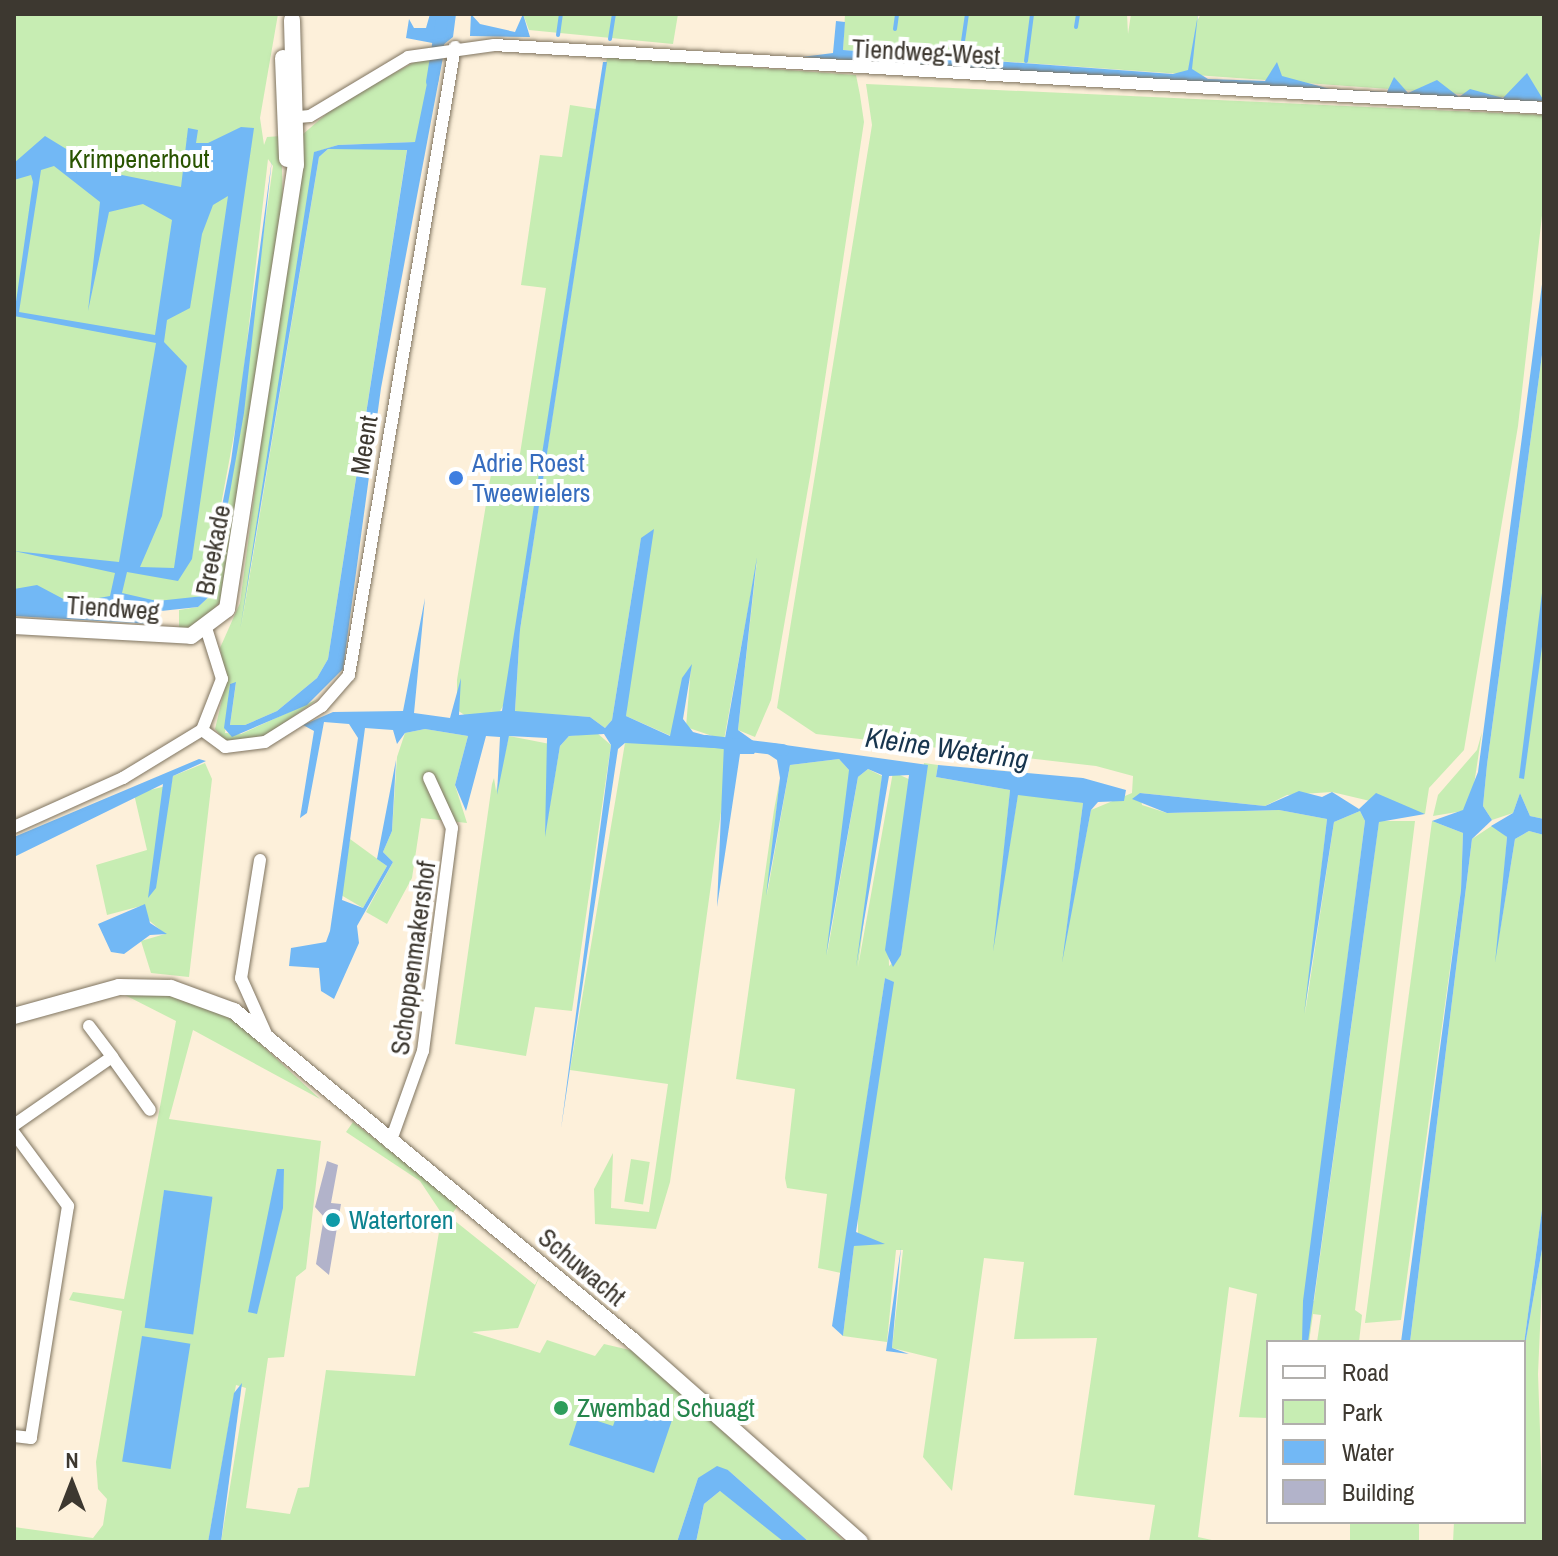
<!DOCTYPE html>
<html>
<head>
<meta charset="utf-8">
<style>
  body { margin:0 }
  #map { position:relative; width:1558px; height:1556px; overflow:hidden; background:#fdf0da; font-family:"Archivo Narrow",sans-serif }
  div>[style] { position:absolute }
  .green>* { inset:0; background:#c7edb3; transform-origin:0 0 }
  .water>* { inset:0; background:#72b8f5; transform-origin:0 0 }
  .stream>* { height:4px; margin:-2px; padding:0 2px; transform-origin:2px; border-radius:2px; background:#72b8f5 }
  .canal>* { height:12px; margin:-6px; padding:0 6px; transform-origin:6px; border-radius:6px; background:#72b8f5 }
  .building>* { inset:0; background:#b2b3ca }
  .roads { filter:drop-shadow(0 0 2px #7f7460) drop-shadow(0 0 2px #7f7460) }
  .street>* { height:12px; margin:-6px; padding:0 6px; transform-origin:6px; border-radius:6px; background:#fff }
  .secondary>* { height:16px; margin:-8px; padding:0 8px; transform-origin:8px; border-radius:8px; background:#fff }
  .dots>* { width:22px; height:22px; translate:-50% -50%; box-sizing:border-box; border:4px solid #fff; border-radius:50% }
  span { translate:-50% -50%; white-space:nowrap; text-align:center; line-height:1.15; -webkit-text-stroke:8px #fff; paint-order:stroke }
  .street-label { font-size:26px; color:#3d3830 }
  .park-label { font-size:26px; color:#295401 }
  .shop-label { font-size:26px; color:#366cbe }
  .left { translate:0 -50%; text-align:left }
  .culture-label { font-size:26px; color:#0d838f }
  .leisure-label { font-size:26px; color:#27864d }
  .water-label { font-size:28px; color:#17354e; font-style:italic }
  .frame { position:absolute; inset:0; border:16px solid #3d3830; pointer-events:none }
  .legend { position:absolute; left:1266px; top:1340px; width:260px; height:184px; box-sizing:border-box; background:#fff; border:2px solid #b1afac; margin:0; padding:10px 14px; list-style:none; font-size:24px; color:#3d3830 }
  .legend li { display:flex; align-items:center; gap:16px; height:40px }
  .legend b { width:40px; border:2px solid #b1afac }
  .north { position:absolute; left:32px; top:1444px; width:80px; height:80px; -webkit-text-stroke:6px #fff; paint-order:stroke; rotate:0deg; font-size:22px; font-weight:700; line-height:32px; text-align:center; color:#3d3830 }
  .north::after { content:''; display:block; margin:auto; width:28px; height:36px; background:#3d3830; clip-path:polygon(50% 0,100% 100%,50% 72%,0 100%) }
</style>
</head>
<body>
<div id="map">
  <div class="green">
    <div style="clip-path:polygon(14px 14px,278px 14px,260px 118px,264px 145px,267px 137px,281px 136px,283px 205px,225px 597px,198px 625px,179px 630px,179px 610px,198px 607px,212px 594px,216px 574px,273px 166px,268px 159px,240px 403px,204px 596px,138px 609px,14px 601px)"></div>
    <div style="clip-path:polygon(523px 14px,678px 14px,673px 44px,529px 30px)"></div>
    <div style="clip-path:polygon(845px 14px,1127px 14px,1128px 34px,1131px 14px,1198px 14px,1197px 21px,1201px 14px,1544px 14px,1544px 100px,843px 50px)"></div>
    <div style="clip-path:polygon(424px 57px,437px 60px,416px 142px,338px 145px,315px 152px,241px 628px,319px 157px,328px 149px,407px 149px,328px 659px,317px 678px,277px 711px,245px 725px,230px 725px,236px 683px,230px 684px,225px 733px,241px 734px,318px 699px,266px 736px,226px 742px,215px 729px,226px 683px,220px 648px,240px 603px,302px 135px,340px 102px)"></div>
    <div style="clip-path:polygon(607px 57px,856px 75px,860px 95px,864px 122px,811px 471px,771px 700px,755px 737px,738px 730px,757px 560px,724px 740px,686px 727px,691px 666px,671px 736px,626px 716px,641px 538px,612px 720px,605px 728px,590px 717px,515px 712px,520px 630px)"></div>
    <div style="clip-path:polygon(866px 84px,1544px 115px,1544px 198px,1518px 426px,1464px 750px,1429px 788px,1425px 814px,1332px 792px,1287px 795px,1265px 806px,1140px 793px,1142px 805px,1167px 813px,1279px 810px,1327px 819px,1305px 1014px,1334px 822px,1360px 811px,1365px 821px,1304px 1301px,1314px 1301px,1379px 821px,1415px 821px,1355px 1310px,1362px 1315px,1359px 1342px,1317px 1342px,1321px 1315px,1313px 1314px,1309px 1342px,1268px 1342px,1268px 1418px,1239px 1417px,1257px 1294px,1229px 1287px,1198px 1537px,1221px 1542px,1149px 1542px,1155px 1505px,1074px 1495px,1097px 1338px,1014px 1339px,1024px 1262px,984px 1258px,952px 1491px,923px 1457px,937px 1359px,892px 1348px,903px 1250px,896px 1250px,887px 1342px,843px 1336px,854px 1246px,874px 1241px,858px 1236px,858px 1202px,893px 982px,885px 978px,841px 1273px,818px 1268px,827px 1194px,787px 1188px,785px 1178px,795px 1089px,736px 1079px,774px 810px,780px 778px,767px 895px,790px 765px,839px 759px,850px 771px,827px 955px,858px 777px,868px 769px,882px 776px,858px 967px,893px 772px,911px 780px,888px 929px,889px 966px,901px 955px,924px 763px,938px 765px,936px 777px,1010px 790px,997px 921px,1018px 794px,1083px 803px,1065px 942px,1091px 810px,1132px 793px,1133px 776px,1096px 766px,816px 734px,777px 708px,872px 125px)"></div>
    <div style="clip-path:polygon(570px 105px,596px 109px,504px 704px,498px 715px,469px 718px,457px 710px,457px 680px,492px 468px,517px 473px,546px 288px,521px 285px,540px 155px,562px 157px)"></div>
    <div style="clip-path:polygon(1544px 340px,1544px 819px,1530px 816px,1520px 793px,1513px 813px,1492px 820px,1483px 806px,1487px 765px)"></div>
    <div style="clip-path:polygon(425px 729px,468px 736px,455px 785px,467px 823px,421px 818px,412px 878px,387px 924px,366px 912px,393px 862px,383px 852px,392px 831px,397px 757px,405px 733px)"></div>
    <div style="clip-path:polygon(1482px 732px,1472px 798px,1463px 811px,1433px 816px,1438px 795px,1477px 750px)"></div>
    <div style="clip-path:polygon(597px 733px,611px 745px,572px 1011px,535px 1007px,526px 1056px,455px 1044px,492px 784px,494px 778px,496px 791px,509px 736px,550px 744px,545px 833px,560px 746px,569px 736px)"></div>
    <div style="clip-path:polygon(625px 743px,724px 744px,729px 754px,670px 1182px,656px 1229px,595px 1224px,594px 1189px,613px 1153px,611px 1208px,649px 1212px,668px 1084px,570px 1070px)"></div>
    <div style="clip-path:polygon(205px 763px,212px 779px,189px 977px,151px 973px,141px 941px,165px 934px,145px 917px,145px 905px,107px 915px,96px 865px,147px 850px,134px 794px,166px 786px,149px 896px,173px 776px)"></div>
    <div style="clip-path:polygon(1432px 821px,1463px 833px,1461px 890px,1401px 1320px,1365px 1323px)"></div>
    <div style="clip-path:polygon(1493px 825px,1507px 837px,1499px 937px,1515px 839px,1529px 831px,1544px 835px,1544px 1195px,1524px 1344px,1410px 1342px,1472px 839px)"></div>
    <div style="clip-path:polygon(350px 839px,387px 866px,363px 908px,341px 895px)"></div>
    <div style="clip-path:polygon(evenodd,119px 992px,162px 992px,227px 1013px,320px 1099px,193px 1030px,169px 1119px,321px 1141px,306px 1269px,296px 1277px,284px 1357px,268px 1358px,246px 1508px,290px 1514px,298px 1488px,309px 1487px,326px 1370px,415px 1376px,442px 1214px,420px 1181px,346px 1132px,353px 1122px,459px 1204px,450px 1217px,535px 1285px,540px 1275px,518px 1328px,472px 1332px,540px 1353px,547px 1340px,595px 1356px,604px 1344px,634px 1351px,845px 1542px,809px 1542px,728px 1470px,698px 1478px,677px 1542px,221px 1542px,246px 1388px,236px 1385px,208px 1542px,14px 1542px,14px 1527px,93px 1538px,103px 1525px,107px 1499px,98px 1489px,96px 1462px,122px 1311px,69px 1300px,73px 1292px,124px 1299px,176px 1021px,119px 992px,164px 1191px,213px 1197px,156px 1255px,164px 1191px)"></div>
    <div style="left:631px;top:1159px;width:19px;height:43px;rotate:9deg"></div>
    <div style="clip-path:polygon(1544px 1238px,1538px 1374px,1544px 1542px,1453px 1542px,1454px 1522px,1524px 1522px,1524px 1351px)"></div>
    <div style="clip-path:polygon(720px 1491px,734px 1498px,784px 1542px,696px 1542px,704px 1504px)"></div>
    <div style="left:1350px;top:1522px;width:69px;height:20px"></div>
  </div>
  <div class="water">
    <div style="clip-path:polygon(430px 14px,456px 14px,453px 37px,443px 45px,406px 38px,409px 19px,414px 28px,426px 28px)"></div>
    <div style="clip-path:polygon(471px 14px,480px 24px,515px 32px,523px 14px,530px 37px,470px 36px)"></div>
    <div style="clip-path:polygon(1198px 14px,1192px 69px,1208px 79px,1265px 81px,1277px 62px,1282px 76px,1330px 89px,1387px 92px,1394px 77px,1408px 93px,1437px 80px,1459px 97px,1470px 89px,1503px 98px,1527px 73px,1544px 101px,1493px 102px,802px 57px,833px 53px,836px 21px,845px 22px,843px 50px,1173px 74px,1188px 70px)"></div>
    <div style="clip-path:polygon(444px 52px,381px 388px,343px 669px,307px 705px,232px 737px,224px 728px,230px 684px,236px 682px,230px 725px,245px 725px,277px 711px,317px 678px,328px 659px,407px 150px,328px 149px,319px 157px,240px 630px,314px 152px,338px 145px,415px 142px,433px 54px)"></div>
    <div style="clip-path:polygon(603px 62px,607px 62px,520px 630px,515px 711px,590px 717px,605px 728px,612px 720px,641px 538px,654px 529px,626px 716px,670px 736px,682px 678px,692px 664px,683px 719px,693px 732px,719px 739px,714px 748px,625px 743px,618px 749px,561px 1129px,611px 745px,604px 734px,569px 736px,560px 746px,545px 837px,547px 738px,509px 736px,497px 795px,500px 737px,486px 736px,466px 811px,455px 785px,468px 736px,425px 729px,405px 733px,397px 744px,393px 730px,365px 728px,342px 900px,363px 908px,387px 866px,377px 859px,396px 760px,392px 831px,383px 852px,393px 862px,357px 926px,359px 943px,334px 999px,321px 991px,319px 968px,289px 966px,291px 948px,326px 942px,330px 931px,358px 738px,349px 724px,324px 722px,307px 813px,300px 818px,314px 731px,303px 725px,333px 712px,403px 711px,425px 598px,414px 713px,450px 718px,461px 678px,459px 715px,502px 711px)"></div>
    <div style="clip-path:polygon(evenodd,241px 127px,254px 128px,192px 559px,178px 581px,127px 572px,122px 593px,157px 601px,204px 596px,231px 461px,272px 159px,244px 413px,212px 594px,198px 607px,161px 611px,151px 624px,14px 616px,14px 589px,37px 585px,71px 603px,110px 596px,115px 573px,14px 551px,119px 562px,156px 343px,14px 316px,33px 182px,31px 175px,14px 180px,14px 163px,45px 136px,99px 169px,118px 150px,117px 174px,181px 187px,188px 128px,198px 130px,196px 143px,208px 143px,241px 127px,54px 166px,100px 202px,88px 311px,109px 212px,143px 204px,172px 220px,155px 335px,19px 312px,41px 170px,54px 166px,241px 127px,228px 196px,174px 568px,140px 567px,162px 516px,187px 366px,164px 342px,167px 320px,190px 308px,202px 234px,213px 205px,228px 196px)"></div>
    <div style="clip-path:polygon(1544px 269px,1544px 340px,1487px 765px,1483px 806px,1492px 820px,1472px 839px,1410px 1342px,1401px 1342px,1461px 890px,1463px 833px,1432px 821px,1463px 810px,1478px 772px)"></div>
    <div style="clip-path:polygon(757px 557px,738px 730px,759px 745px,754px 754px,740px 754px,717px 907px,724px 744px)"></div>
    <div style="clip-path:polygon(1544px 577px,1544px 632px,1524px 779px,1519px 778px)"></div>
    <div style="clip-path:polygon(771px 743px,928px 765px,901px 955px,893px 967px,885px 950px,909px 775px,889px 776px,856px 967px,882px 775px,868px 769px,858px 777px,826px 956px,849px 770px,839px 759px,790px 765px,766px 896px,780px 778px,777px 760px,768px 754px)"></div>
    <div style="clip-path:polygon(199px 759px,206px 761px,173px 776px,156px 888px,148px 898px,163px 784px,14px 857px,14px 837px)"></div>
    <div style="clip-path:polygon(938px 765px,1083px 778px,1126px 790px,1124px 801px,1098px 802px,1091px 810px,1062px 963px,1083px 803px,1018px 795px,993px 952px,1010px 790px,936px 777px)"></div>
    <div style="clip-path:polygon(1299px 791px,1322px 797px,1332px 792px,1359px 809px,1376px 793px,1425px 814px,1379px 822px,1308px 1342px,1302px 1342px,1303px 1301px,1365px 821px,1360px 811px,1334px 822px,1304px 1014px,1327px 819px,1279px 810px,1167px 813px,1132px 799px,1140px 793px,1265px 806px)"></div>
    <div style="clip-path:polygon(1520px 793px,1530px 816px,1544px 819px,1544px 835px,1529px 831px,1515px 839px,1495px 963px,1507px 837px,1491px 826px,1513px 813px)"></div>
    <div style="clip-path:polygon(145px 904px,150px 923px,167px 934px,150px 935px,124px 954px,111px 952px,98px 924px)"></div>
    <div style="clip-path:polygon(885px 978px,894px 982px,856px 1232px,885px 1244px,854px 1246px,843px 1336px,832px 1326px)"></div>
    <div style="clip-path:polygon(277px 1169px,284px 1169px,283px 1208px,257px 1314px,248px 1312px)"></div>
    <div style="left:164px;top:1190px;width:49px;height:139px;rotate:8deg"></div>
    <div style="clip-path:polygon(1544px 1195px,1544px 1238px,1524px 1351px,1524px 1344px)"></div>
    <div style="clip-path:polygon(901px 1247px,892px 1348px,909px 1354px,886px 1351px)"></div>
    <div style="left:142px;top:1336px;width:49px;height:127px;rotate:9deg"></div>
    <div style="clip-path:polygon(242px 1383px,221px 1542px,208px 1542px,234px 1393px)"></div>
    <div style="clip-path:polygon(621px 1403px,672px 1420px,654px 1473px,569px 1445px,579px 1415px,613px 1426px)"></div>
    <div style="clip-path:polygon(717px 1466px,728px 1470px,809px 1542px,784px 1542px,720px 1491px,704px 1504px,696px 1542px,677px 1542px,698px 1478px)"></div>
  </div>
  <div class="stream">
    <div style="left:1076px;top:27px;width:13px;rotate:-81deg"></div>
    <div style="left:895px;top:29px;width:15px;rotate:-82deg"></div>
    <div style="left:558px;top:35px;width:21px;rotate:-82deg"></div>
    <div style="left:610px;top:39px;width:25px;rotate:-81deg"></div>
    <div style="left:961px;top:55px;width:41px;rotate:-81.7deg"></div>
    <div style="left:1026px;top:61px;width:47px;rotate:-82.7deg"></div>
  </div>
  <div class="canal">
    <div style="left:432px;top:82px;width:69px;rotate:-80.8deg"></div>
    <div style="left:706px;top:741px;width:78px;rotate:6.7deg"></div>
  </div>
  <div class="building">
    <div style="clip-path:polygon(327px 1161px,338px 1165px,331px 1203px,341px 1204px,329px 1275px,316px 1264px,324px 1217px,315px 1207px)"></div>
  </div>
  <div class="roads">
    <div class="street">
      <div style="left:287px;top:118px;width:23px;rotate:-5deg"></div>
      <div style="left:310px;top:116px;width:114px;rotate:-31deg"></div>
      <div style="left:408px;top:57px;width:87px;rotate:-7.9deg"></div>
      <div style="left:494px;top:45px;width:1052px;rotate:3.43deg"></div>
      <div style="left:202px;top:730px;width:29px;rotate:36deg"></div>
      <div style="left:225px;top:747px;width:40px;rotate:-7.1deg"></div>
      <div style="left:265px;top:742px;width:67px;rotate:-32.3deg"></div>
      <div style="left:322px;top:706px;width:41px;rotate:-48.9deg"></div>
      <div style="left:349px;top:675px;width:637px;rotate:-80.42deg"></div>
      <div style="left:14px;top:827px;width:120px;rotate:-24.2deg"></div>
      <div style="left:123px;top:778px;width:92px;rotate:-31.3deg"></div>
      <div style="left:202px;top:730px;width:55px;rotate:-68.6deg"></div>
      <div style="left:222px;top:679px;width:50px;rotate:-107.4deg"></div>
      <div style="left:260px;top:860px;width:120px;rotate:99.1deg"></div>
      <div style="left:241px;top:978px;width:64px;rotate:65.9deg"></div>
      <div style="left:89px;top:1026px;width:39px;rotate:53deg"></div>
      <div style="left:14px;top:1125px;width:119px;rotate:-34.8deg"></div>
      <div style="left:112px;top:1057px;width:65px;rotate:54.4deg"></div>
      <div style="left:14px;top:1133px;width:91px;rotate:53.5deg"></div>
      <div style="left:68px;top:1206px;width:235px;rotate:99.1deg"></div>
      <div style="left:31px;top:1438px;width:17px;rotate:-173deg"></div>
      <div style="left:390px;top:1143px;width:98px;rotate:-70.3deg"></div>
      <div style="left:423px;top:1051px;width:225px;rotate:-82.6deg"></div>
      <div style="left:452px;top:828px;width:55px;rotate:-114.7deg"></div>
    </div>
    <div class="secondary">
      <div style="left:283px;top:58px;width:101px;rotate:87.7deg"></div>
      <div style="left:14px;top:626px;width:177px;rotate:3.2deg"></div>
      <div style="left:191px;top:636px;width:45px;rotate:-36.9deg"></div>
      <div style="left:227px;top:609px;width:449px;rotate:-81.2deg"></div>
      <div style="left:296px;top:165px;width:145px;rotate:-91.6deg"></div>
      <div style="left:14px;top:1016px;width:109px;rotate:-15.4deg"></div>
      <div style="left:119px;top:987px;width:52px;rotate:1.1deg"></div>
      <div style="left:171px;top:988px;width:67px;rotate:20.1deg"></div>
      <div style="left:234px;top:1011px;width:518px;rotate:39.59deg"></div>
      <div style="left:633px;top:1341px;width:303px;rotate:41.5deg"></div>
    </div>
  </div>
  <div class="dots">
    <div style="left:456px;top:478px;background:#3f7fe0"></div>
    <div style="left:333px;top:1220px;background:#0f9aa8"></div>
    <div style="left:561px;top:1408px;background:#2e9e5b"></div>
  </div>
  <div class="street-label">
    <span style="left:926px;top:52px;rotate:3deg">Tiendweg-West</span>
    <span style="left:364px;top:445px;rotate:-81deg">Meent</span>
    <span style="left:213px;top:550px;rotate:-79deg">Breekade</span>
    <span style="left:113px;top:608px;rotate:4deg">Tiendweg</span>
    <span style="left:413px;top:958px;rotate:-82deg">Schoppenmakershof</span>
    <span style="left:582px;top:1267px;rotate:40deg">Schuwacht</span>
  </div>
  <div class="park-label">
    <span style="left:139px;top:159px">Krimpenerhout</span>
  </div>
  <div class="shop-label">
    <span class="left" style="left:472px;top:478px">Adrie Roest<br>Tweewielers</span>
  </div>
  <div class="culture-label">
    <span class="left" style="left:349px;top:1220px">Watertoren</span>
  </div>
  <div class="leisure-label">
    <span class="left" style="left:577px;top:1408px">Zwembad Schuagt</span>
  </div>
  <div class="water-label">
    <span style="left:947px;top:748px;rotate:8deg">Kleine Wetering</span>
  </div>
  <div class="frame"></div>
  <ul class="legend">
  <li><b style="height:10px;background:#fff"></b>Road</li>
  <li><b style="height:22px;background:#c7edb3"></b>Park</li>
  <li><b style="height:22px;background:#72b8f5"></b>Water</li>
  <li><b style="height:22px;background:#b2b3ca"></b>Building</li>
  </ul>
  <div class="north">N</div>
</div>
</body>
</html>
